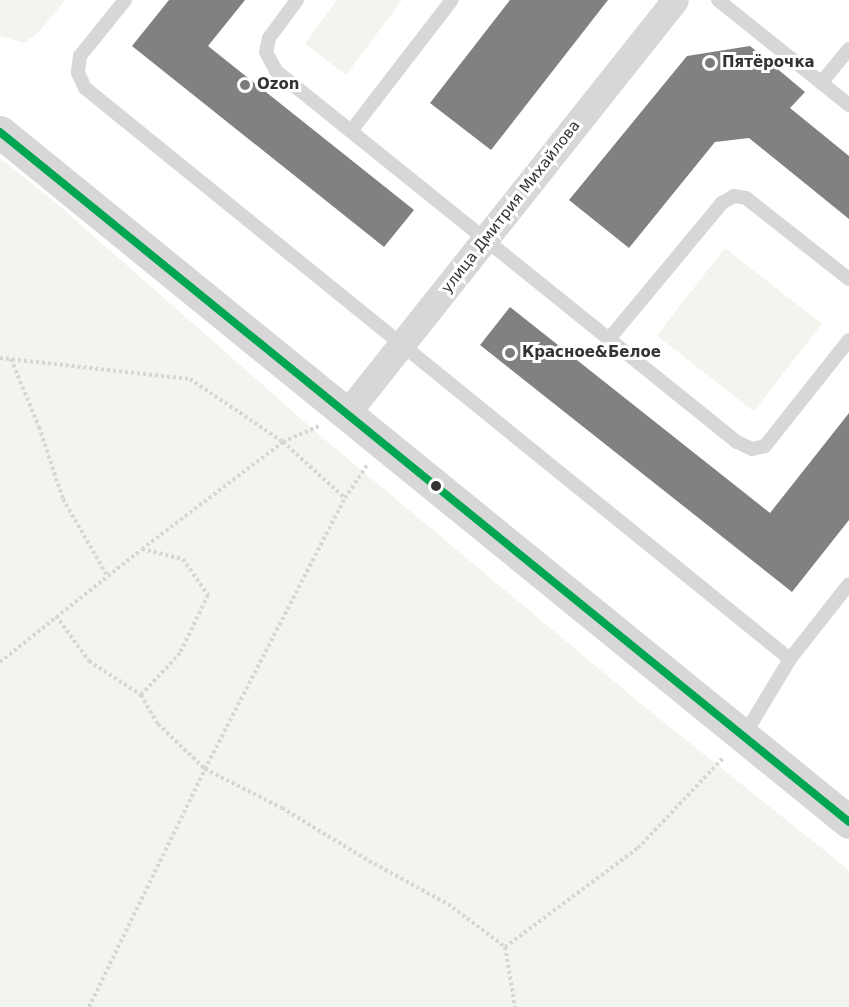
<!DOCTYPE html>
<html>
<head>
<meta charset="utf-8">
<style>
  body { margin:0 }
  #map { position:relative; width:849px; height:1007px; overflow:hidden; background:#fff; font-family:"DejaVu Sans",sans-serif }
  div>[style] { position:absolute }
  .green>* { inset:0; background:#f1f5ed; transform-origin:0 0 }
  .building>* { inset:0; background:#818181 }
  .path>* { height:4px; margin-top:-2px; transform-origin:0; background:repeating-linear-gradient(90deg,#d6d6d6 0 3px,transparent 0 6px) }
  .service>* { height:14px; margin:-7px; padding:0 7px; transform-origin:7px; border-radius:7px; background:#d7d7d7 }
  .minor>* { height:27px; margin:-13.5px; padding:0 13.5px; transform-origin:13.5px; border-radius:13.5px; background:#d7d7d7 }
  .tertiary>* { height:33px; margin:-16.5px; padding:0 16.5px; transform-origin:16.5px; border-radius:16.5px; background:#d7d7d7 }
  .bus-1>* { height:8px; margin:-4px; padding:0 4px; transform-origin:4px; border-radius:4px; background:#00a651 }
  .dots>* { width:16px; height:16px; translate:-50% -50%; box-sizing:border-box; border:3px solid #fff; border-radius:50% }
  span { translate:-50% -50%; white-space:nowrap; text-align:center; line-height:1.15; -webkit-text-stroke:6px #fff; paint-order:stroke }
  .poi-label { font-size:15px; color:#333; font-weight:700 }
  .left { translate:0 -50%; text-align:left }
  .street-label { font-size:15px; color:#333 }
</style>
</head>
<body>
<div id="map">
  <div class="green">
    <div style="clip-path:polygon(0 0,65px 0,39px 32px,24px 43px,0 36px)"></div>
    <div style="clip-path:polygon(337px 0,402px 0,346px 75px,305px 44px)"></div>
    <div style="clip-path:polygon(0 158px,56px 203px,324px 439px,646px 708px,849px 870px,849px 1007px,0 1007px)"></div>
    <div style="left:725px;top:248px;width:123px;height:111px;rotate:38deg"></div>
  </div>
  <div class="building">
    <div style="clip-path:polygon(169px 0,245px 0,208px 46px,414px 210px,384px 247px,132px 46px)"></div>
    <div style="clip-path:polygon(510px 0,608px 0,491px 150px,430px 103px)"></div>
    <div style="clip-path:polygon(750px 46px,805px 92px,790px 108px,849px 156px,849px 219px,749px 138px,715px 142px,629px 248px,569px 200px,687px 56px)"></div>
    <div style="clip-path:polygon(510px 307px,770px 513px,849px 413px,849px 520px,792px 592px,480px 345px)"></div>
  </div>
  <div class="path">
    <div style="left:0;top:358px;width:191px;rotate:6.3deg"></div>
    <div style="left:190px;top:379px;width:112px;rotate:34.1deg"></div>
    <div style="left:283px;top:442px;width:84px;rotate:42.1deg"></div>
    <div style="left:11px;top:359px;width:74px;rotate:67.6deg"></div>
    <div style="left:39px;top:427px;width:76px;rotate:71.6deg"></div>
    <div style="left:63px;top:499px;width:90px;rotate:60deg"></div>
    <div style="left:142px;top:549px;width:42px;rotate:13.7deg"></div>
    <div style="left:183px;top:559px;width:44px;rotate:55.2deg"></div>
    <div style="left:208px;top:595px;width:64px;rotate:115.8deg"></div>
    <div style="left:180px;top:653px;width:57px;rotate:132.9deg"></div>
    <div style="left:141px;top:695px;width:34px;rotate:60deg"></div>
    <div style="left:158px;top:724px;width:65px;rotate:43.8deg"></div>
    <div style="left:205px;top:769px;width:86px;rotate:26.9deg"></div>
    <div style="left:282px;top:808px;width:102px;rotate:31.3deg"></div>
    <div style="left:369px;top:861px;width:90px;rotate:28.6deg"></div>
    <div style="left:448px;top:904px;width:71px;rotate:37deg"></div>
    <div style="left:505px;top:947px;width:61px;rotate:80.5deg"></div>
    <div style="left:56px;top:616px;width:56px;rotate:53.7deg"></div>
    <div style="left:89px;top:661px;width:62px;rotate:33.2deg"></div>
    <div style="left:0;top:662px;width:181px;rotate:-38.5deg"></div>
    <div style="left:142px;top:549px;width:177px;rotate:-37.2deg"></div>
    <div style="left:283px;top:442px;width:39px;rotate:-24deg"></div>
    <div style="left:505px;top:947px;width:166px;rotate:-36.7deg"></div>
    <div style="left:638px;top:848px;width:125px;rotate:-46.6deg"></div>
    <div style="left:89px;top:1007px;width:265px;rotate:-64deg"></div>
    <div style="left:205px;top:769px;width:305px;rotate:-62.7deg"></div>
    <div style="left:345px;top:498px;width:40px;rotate:-56deg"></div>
  </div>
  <div class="service">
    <div style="left:125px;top:0;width:72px;rotate:128.8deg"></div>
    <div style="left:80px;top:56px;width:17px;rotate:97deg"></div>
    <div style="left:78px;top:73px;width:17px;rotate:65deg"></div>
    <div style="left:85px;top:88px;width:907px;rotate:39.01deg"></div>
    <div style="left:297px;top:0;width:47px;rotate:126.4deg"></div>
    <div style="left:269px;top:38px;width:14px;rotate:102deg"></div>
    <div style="left:266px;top:52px;width:21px;rotate:62deg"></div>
    <div style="left:276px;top:71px;width:592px;rotate:38.83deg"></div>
    <div style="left:737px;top:442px;width:17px;rotate:25deg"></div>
    <div style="left:752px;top:449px;width:13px;rotate:-13deg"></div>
    <div style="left:765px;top:446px;width:135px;rotate:-51.6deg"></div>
    <div style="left:718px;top:0;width:168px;rotate:38.7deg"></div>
    <div style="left:821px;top:83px;width:44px;rotate:-50.5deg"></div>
    <div style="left:351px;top:131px;width:165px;rotate:-52.4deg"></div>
    <div style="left:609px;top:339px;width:177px;rotate:-50.3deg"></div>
    <div style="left:722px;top:203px;width:14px;rotate:-30deg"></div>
    <div style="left:734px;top:196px;width:12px;rotate:9deg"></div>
    <div style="left:746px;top:198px;width:131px;rotate:38.2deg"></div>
    <div style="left:743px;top:737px;width:91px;rotate:-58.9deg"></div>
    <div style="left:790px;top:659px;width:95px;rotate:-51.8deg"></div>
  </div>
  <div class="minor">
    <div style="left:347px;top:413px;width:527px;rotate:-51.54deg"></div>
  </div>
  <div class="tertiary">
    <div style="left:0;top:132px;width:1094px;rotate:39.1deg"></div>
  </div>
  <div class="bus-1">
    <div style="left:0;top:132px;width:1094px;rotate:39.1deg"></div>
  </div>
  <div class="dots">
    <div style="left:710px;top:63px;background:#7a7a7a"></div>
    <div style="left:245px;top:85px;background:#7a7a7a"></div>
    <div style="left:510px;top:353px;background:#7a7a7a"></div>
    <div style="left:436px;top:486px;background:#333"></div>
  </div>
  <div class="poi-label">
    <span class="left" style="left:722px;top:63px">Пятёрочка</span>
    <span class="left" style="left:257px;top:85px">Ozon</span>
    <span class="left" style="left:522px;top:353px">Красное&amp;Белое</span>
  </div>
  <div class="street-label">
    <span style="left:511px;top:207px;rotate:-52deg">улица Дмитрия Михайлова</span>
  </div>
</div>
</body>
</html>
